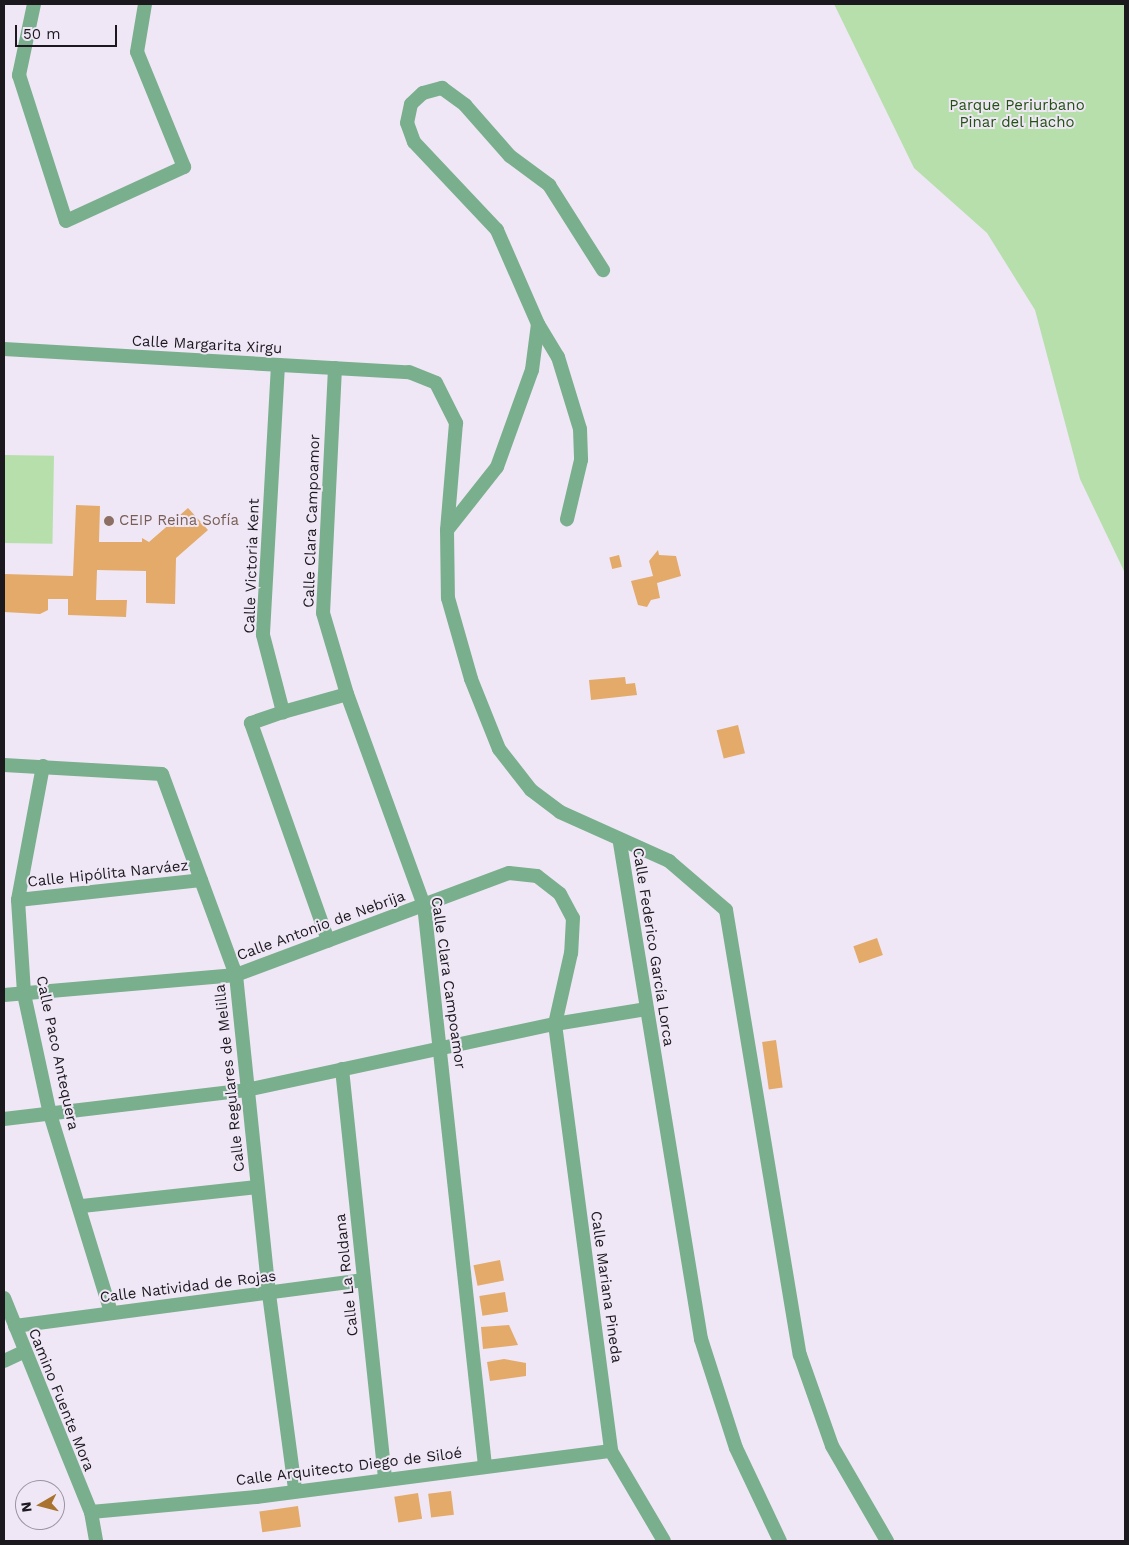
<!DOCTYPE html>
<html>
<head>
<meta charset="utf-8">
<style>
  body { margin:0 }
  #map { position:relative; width:1129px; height:1545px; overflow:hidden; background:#efe7f6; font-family:"Work Sans",sans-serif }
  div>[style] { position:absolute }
  .green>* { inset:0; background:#b7dfac; transform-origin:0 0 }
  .building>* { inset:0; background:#e3aa6a; transform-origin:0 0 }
  .street>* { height:14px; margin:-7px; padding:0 7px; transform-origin:7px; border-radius:7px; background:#7aaf8d }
  .dots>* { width:14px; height:14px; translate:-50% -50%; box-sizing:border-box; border:2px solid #efe7f6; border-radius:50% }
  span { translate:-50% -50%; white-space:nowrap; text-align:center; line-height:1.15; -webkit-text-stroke:4px #efe7f6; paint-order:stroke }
  .park-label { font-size:15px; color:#215211 }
  .street-label { font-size:15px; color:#1c191e }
  .education-label { font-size:15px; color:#785e54 }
  .left { translate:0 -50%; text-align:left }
  .frame { position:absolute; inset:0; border:5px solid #1c191e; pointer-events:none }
  .north { position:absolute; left:15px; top:1480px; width:50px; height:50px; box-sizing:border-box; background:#efe7f6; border:1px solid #9b95a0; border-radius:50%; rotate:262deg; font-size:14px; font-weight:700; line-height:20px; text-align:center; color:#1c191e }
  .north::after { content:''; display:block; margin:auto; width:18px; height:22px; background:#aa722f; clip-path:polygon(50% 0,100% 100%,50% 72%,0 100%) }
  .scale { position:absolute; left:15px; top:25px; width:102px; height:22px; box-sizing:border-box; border:2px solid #1c191e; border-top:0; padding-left:6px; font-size:15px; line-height:18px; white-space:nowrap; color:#1c191e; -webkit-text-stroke:4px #efe7f6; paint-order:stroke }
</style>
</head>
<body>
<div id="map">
  <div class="green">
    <div style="clip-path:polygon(834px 4px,1125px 4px,1125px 573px,1080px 479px,1035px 310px,987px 233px,914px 168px)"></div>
    <div style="left:4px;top:455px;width:50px;height:88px;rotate:1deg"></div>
  </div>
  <div class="building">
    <div style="clip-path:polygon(76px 505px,100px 506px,99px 542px,142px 542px,142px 538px,149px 542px,188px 508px,208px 530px,176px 558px,175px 604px,146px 603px,146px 571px,97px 570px,96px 600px,127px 600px,126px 617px,68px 615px,68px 599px,48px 599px,48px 610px,40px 614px,4px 612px,4px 574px,73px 576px)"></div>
    <div style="clip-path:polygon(658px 550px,659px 555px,676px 556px,681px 576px,657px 583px,660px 598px,651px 600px,647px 607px,638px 605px,631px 581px,653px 576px,649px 561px)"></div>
    <div style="left:619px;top:555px;width:12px;height:10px;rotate:76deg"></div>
    <div style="clip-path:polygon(625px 677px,626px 684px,635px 683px,637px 695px,591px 700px,589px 680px)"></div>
    <div style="left:738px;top:725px;width:29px;height:22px;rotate:76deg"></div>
    <div style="left:877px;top:938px;width:18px;height:25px;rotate:71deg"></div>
    <div style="left:776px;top:1040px;width:48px;height:14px;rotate:82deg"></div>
    <div style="left:500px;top:1260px;width:21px;height:27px;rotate:79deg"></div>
    <div style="left:505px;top:1292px;width:20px;height:26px;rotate:81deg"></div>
    <div style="clip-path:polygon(509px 1325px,518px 1345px,483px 1349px,481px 1327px)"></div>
    <div style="clip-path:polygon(504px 1359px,526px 1363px,526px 1376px,490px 1381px,487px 1362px)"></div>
    <div style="left:451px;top:1491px;width:24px;height:23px;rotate:83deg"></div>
    <div style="left:418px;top:1493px;width:26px;height:24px;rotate:81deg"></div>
    <div style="left:298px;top:1506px;width:21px;height:39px;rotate:82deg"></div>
  </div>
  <div class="street">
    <div style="left:34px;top:4px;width:73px;rotate:101.9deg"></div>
    <div style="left:19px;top:75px;width:153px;rotate:72.2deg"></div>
    <div style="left:66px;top:221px;width:130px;rotate:-24.6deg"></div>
    <div style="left:184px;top:167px;width:124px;rotate:-112.2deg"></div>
    <div style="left:137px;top:52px;width:49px;rotate:-80.5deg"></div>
    <div style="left:538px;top:324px;width:39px;rotate:59deg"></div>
    <div style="left:558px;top:357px;width:75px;rotate:73deg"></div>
    <div style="left:580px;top:429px;width:31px;rotate:88deg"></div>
    <div style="left:581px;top:460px;width:61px;rotate:103.3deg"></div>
    <div style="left:4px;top:349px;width:406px;rotate:3.3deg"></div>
    <div style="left:409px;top:372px;width:29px;rotate:22deg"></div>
    <div style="left:436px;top:383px;width:45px;rotate:63.4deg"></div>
    <div style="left:456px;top:423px;width:107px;rotate:94.8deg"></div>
    <div style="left:447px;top:530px;width:68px;rotate:89.2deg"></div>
    <div style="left:448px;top:598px;width:84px;rotate:74.1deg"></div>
    <div style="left:471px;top:679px;width:75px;rotate:68.2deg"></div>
    <div style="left:499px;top:749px;width:52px;rotate:52deg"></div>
    <div style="left:531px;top:790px;width:36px;rotate:37deg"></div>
    <div style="left:560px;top:812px;width:120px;rotate:24.2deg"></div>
    <div style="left:669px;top:861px;width:75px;rotate:40.7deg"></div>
    <div style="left:726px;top:910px;width:451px;rotate:80.6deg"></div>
    <div style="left:800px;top:1355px;width:96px;rotate:70.6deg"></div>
    <div style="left:832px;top:1446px;width:110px;rotate:59.9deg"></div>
    <div style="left:278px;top:365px;width:270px;rotate:93.2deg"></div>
    <div style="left:263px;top:635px;width:80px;rotate:75.4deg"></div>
    <div style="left:283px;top:712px;width:34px;rotate:161deg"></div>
    <div style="left:251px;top:723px;width:231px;rotate:70.5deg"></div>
    <div style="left:335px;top:368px;width:245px;rotate:92.8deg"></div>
    <div style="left:323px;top:613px;width:84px;rotate:73.5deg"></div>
    <div style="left:347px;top:694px;width:225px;rotate:70deg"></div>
    <div style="left:424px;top:905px;width:564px;rotate:83.79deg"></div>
    <div style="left:448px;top:529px;width:79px;rotate:-51.7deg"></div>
    <div style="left:497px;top:467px;width:103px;rotate:-70.2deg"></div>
    <div style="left:532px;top:370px;width:46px;rotate:-82.6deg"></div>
    <div style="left:538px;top:324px;width:103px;rotate:-113.6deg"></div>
    <div style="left:497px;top:230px;width:121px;rotate:-133.3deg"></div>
    <div style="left:414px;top:142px;width:20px;rotate:-110deg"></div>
    <div style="left:407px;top:123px;width:19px;rotate:-78deg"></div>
    <div style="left:411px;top:104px;width:16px;rotate:-43deg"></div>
    <div style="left:423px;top:93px;width:20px;rotate:-15deg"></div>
    <div style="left:442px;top:88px;width:29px;rotate:36deg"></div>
    <div style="left:465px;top:105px;width:68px;rotate:48.6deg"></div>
    <div style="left:510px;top:156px;width:49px;rotate:36.6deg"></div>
    <div style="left:549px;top:185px;width:101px;rotate:57.6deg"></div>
    <div style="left:283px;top:712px;width:66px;rotate:-15.7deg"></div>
    <div style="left:4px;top:765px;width:158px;rotate:3.3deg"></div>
    <div style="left:162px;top:774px;width:214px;rotate:69.8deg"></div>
    <div style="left:236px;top:975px;width:321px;rotate:84.1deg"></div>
    <div style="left:269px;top:1294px;width:197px;rotate:82.4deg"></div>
    <div style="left:43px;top:766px;width:136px;rotate:100.6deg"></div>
    <div style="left:18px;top:900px;width:94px;rotate:86.3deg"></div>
    <div style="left:24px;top:994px;width:123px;rotate:77.8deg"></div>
    <div style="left:50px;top:1114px;width:207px;rotate:72.9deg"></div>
    <div style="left:620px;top:843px;width:503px;rotate:80.73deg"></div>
    <div style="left:701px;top:1339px;width:114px;rotate:72.2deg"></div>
    <div style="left:736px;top:1448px;width:103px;rotate:64.7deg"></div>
    <div style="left:18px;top:900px;width:184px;rotate:-6.2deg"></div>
    <div style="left:4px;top:995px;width:233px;rotate:-4.9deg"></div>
    <div style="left:236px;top:975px;width:291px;rotate:-20.5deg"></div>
    <div style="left:509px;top:873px;width:28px;rotate:6deg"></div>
    <div style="left:537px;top:876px;width:29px;rotate:38deg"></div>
    <div style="left:560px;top:894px;width:27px;rotate:62deg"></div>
    <div style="left:573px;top:918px;width:35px;rotate:93deg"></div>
    <div style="left:571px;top:953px;width:73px;rotate:102.7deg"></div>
    <div style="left:555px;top:1024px;width:93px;rotate:-9.3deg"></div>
    <div style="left:342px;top:1069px;width:411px;rotate:84deg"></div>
    <div style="left:4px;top:1119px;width:244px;rotate:-6.8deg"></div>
    <div style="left:246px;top:1090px;width:316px;rotate:-12.1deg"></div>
    <div style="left:555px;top:1024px;width:431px;rotate:82.5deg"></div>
    <div style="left:611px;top:1451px;width:104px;rotate:59.5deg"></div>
    <div style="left:82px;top:1206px;width:176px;rotate:-6.2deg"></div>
    <div style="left:4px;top:1298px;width:231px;rotate:67.9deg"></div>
    <div style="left:91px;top:1512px;width:29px;rotate:80deg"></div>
    <div style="left:15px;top:1326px;width:352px;rotate:-7.5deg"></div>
    <div style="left:4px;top:1361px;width:23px;rotate:-25deg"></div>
    <div style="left:91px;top:1512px;width:166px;rotate:-5.2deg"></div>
    <div style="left:256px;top:1497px;width:358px;rotate:-7.4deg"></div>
  </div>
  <div class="dots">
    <div style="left:109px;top:521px;background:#8d6e63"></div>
  </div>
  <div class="park-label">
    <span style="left:1017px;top:114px">Parque Periurbano<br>Pinar del Hacho</span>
  </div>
  <div class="street-label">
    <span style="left:207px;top:345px;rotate:3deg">Calle Margarita Xirgu</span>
    <span style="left:312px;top:521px;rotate:-88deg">Calle Clara Campoamor</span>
    <span style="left:252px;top:566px;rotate:-88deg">Calle Victoria Kent</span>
    <span style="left:108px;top:874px;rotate:-6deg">Calle Hipólita Narváez</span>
    <span style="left:321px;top:926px;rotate:-20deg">Calle Antonio de Nebrija</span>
    <span style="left:653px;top:947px;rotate:81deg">Calle Federico García Lorca</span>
    <span style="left:448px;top:983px;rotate:82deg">Calle Clara Campoamor</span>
    <span style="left:57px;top:1053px;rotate:78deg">Calle Paco Antequera</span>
    <span style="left:230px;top:1078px;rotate:-96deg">Calle Regulares de Melilla</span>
    <span style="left:347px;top:1275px;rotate:-96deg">Calle La Roldana</span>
    <span style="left:188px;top:1287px;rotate:-7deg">Calle Natividad de Rojas</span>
    <span style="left:606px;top:1287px;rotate:82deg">Calle Mariana Pineda</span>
    <span style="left:61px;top:1400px;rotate:68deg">Camino Fuente Mora</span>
    <span style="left:349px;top:1467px;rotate:-7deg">Calle Arquitecto Diego de Siloé</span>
  </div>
  <div class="education-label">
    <span class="left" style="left:119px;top:521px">CEIP Reina Sofía</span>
  </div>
  <div class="frame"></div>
  <div class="north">N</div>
  <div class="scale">50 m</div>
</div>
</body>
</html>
